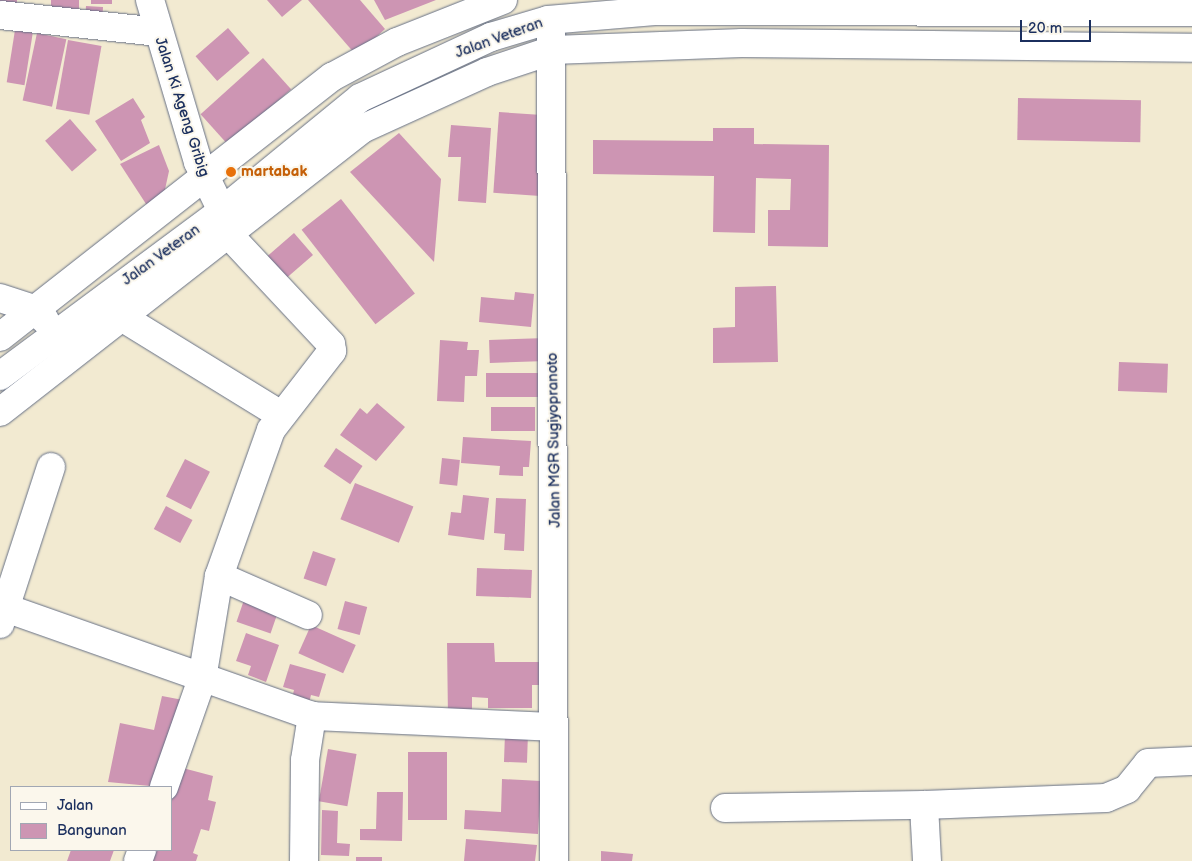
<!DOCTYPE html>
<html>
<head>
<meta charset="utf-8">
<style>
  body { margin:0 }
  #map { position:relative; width:1192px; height:861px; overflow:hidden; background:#f2ead1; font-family:"Balsamiq Sans",sans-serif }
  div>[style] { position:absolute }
  .building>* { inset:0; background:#cd95b3; transform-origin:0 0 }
  .roads { filter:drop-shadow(0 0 1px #667086) drop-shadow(0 0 1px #667086) }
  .minor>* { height:28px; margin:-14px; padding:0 14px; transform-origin:14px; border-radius:14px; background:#fff }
  .major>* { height:28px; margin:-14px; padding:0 14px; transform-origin:14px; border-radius:14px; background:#fff }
  .dots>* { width:14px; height:14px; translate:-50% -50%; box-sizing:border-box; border:2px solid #fbf7ec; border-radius:50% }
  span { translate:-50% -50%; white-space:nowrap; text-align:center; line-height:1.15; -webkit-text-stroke:4px #fbf7ec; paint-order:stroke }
  .street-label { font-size:15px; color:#1b2f5e }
  .food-label { font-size:15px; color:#c56008; font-weight:700 }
  .left { translate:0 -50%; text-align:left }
  .legend { position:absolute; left:10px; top:786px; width:162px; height:65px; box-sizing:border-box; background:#fbf7ec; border:1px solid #a1a7b3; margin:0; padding:6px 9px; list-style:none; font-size:15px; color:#1b2f5e }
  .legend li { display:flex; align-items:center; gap:10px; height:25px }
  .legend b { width:25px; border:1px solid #a1a7b3 }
  .scale { position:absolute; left:1020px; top:20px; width:71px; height:22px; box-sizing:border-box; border:2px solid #1b2f5e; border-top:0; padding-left:6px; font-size:15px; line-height:18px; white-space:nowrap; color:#1b2f5e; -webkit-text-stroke:4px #fbf7ec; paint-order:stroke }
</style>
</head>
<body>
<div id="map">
  <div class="building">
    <div style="left:0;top:0;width:17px;height:13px"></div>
    <div style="clip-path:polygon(51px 0,79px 0,79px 26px,51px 22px)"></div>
    <div style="left:91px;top:0;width:21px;height:4px"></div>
    <div style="clip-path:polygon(267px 0,302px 0,282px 17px)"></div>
    <div style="clip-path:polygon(308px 0,360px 0,385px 29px,356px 55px)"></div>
    <div style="clip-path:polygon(374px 0,436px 0,385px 20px)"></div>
    <div style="left:86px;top:6px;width:17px;height:23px;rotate:3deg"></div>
    <div style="left:228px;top:28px;width:33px;height:43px;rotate:49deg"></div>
    <div style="left:15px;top:30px;width:18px;height:53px;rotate:9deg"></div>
    <div style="left:37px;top:33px;width:30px;height:69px;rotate:12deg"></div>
    <div style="left:68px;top:40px;width:34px;height:70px;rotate:10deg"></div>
    <div style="left:263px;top:58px;width:42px;height:84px;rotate:48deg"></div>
    <div style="clip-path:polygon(133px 98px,145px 117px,141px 120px,150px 143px,121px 161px,95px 121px)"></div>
    <div style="left:1018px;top:98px;width:123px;height:42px;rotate:1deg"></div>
    <div style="left:499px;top:112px;width:47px;height:81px;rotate:4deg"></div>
    <div style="left:70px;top:119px;width:41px;height:33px;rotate:49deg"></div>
    <div style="clip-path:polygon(451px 125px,491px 128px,486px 203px,458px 201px,461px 157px,448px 157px)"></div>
    <div style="clip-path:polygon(713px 128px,754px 128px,754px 144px,829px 145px,828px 247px,768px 246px,768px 210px,790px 210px,791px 179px,756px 178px,755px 233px,713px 232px,714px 176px,593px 174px,593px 140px,713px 141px)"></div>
    <div style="clip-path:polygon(399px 133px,441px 179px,434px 262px,350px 172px)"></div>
    <div style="clip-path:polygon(159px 145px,169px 171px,164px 194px,148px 207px,120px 164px)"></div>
    <div style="left:341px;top:199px;width:120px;height:50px;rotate:52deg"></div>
    <div style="left:294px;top:233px;width:29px;height:44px;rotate:49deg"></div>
    <div style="clip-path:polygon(776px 286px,778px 362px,713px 363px,713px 328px,735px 327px,735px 287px)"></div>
    <div style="clip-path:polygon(515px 292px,534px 294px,531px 327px,479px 322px,481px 297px,514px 300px)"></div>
    <div style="left:546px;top:338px;width:23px;height:57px;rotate:88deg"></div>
    <div style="clip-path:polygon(440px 340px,468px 342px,467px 350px,479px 350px,477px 376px,465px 376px,464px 402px,437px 401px)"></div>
    <div style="left:1119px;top:362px;width:49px;height:29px;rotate:2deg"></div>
    <div style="left:548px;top:373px;width:24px;height:62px;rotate:90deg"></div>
    <div style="clip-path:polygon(377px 403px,405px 427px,376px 461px,340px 435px,360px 408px,367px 414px)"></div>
    <div style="left:491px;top:407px;width:44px;height:24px"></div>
    <div style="clip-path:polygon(463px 437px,531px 441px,529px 467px,523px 467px,523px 476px,499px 475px,500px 466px,461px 463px)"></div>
    <div style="left:336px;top:448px;width:32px;height:22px;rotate:34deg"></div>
    <div style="left:442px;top:458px;width:18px;height:26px;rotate:6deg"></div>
    <div style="left:185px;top:459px;width:28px;height:42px;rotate:27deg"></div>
    <div style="left:355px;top:483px;width:63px;height:39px;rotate:22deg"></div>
    <div style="clip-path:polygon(463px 495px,489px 498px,484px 540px,448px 535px,451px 512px,461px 513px)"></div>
    <div style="clip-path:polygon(496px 498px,526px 499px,524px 551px,504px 550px,505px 534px,494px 533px)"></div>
    <div style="left:166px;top:506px;width:30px;height:26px;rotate:28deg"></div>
    <div style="left:313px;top:551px;width:24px;height:29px;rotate:19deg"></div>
    <div style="left:477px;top:568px;width:55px;height:28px;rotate:2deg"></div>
    <div style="left:244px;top:600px;width:36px;height:23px;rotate:19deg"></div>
    <div style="left:345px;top:601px;width:23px;height:29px;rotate:15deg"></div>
    <div style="left:311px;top:625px;width:49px;height:31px;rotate:24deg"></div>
    <div style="clip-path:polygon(246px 633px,279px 645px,266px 682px,248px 675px,251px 666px,236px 661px)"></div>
    <div style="clip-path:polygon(447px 643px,494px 643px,495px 662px,544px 662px,544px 685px,532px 685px,532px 708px,488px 708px,488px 698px,472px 697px,472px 718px,448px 718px)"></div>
    <div style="clip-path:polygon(290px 664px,326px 674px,319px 697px,311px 695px,309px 703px,292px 698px,294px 690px,283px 687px)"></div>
    <div style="clip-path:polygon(162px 696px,183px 700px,161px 787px,108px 782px,120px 723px,154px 730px)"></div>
    <div style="left:505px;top:733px;width:23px;height:29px;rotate:2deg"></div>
    <div style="left:328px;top:749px;width:29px;height:53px;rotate:10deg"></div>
    <div style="left:408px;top:752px;width:39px;height:68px"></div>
    <div style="clip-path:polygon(179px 767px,213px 776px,208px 800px,216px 802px,209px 831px,201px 829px,193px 853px,198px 855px,196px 861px,149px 861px,152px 850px,171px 850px,171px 789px)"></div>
    <div style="clip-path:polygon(502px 779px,541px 781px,538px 834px,464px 829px,465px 810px,501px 812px)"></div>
    <div style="clip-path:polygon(377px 792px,403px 792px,402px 841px,360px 840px,360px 829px,376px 829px)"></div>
    <div style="clip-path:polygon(322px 810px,338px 811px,337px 843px,350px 844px,349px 856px,321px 855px)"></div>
    <div style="clip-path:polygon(466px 839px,537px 845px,535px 861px,464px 861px)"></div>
    <div style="clip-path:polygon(71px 850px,114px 850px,110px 861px,67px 861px)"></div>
    <div style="clip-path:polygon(601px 851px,633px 854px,632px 861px,601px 861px)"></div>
    <div style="left:356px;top:857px;width:26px;height:4px"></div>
  </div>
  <div class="roads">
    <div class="minor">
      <div style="left:0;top:15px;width:159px;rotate:6.1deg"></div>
      <div style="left:551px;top:33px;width:828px;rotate:89.79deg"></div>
      <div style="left:0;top:298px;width:38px;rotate:18deg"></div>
      <div style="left:36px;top:310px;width:13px;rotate:48deg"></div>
      <div style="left:120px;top:316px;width:187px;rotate:31.6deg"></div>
      <div style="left:0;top:337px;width:422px;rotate:-38.1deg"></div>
      <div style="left:332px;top:77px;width:74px;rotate:-28.3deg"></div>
      <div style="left:397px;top:42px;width:114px;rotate:-21.6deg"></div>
      <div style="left:0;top:412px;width:459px;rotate:-38deg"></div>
      <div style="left:362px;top:129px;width:137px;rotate:-24.5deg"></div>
      <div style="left:487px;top:72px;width:70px;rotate:-18.4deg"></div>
      <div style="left:553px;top:50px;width:189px;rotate:-2.1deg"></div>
      <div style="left:742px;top:43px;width:450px;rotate:0.6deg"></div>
      <div style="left:219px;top:576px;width:97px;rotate:23.7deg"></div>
      <div style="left:0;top:606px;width:331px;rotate:19.4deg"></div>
      <div style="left:312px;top:716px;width:242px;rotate:2.6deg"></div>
      <div style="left:0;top:624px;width:165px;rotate:-72deg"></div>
      <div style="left:164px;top:787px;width:114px;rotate:-70.6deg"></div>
      <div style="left:202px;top:679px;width:104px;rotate:-80.6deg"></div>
      <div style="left:219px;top:576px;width:155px;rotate:-70.4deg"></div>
      <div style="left:271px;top:430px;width:100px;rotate:-52.3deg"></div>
      <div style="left:332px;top:351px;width:7px;rotate:-98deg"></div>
      <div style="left:331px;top:344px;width:152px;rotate:-133.1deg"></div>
      <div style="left:725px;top:808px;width:199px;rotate:-0.9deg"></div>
      <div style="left:138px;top:861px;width:12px;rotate:-70deg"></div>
      <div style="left:304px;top:861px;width:101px;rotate:-89.4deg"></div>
      <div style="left:305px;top:760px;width:45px;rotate:-81deg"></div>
      <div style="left:927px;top:861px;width:56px;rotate:-93.1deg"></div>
      <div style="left:924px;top:805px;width:182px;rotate:-2.2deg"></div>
      <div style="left:1106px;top:798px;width:23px;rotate:-23deg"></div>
      <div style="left:1127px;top:789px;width:33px;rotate:-51deg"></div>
      <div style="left:1148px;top:763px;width:44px;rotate:-2.6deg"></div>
    </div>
    <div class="major">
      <div style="left:150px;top:0;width:169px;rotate:73.5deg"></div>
      <div style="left:198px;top:162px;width:55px;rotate:63.9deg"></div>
      <div style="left:0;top:376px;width:277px;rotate:-36.6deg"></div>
      <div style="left:222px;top:211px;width:178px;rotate:-39.3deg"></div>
      <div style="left:360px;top:98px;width:145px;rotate:-25deg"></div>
      <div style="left:491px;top:37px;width:59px;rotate:-16.6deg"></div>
      <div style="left:548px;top:20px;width:107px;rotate:-4.8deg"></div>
      <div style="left:655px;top:11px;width:537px;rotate:0.11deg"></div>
    </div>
  </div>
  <div class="dots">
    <div style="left:231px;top:172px;background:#e8710a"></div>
  </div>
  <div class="street-label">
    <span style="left:499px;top:38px;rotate:-20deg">Jalan Veteran</span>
    <span style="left:182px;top:107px;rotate:72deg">Jalan Ki Ageng Gribig</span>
    <span style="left:161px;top:255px;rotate:-36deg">Jalan Veteran</span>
    <span style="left:554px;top:440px;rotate:-91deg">Jalan MGR Sugiyopranoto</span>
  </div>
  <div class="food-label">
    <span class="left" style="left:241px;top:172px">martabak</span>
  </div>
  <ul class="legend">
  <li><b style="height:6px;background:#fff"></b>Jalan</li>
  <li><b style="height:14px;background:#cd95b3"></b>Bangunan</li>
  </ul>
  <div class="scale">20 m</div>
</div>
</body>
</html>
